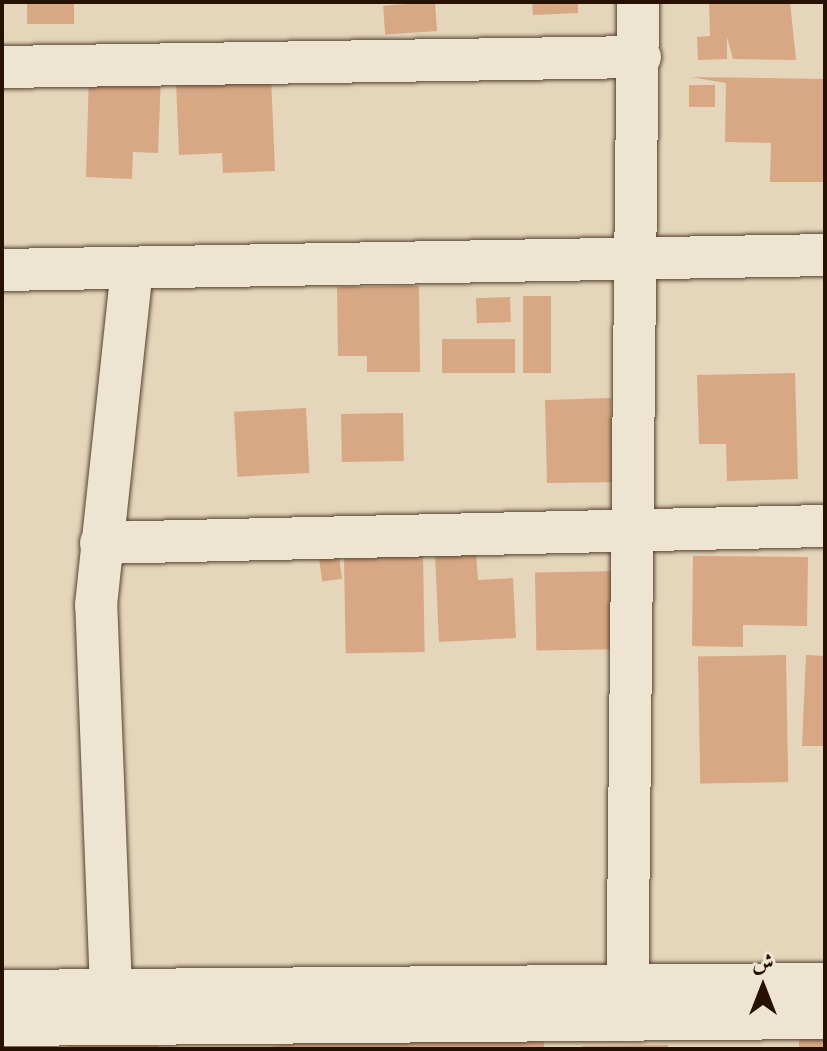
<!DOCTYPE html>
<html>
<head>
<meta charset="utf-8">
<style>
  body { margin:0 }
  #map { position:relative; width:827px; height:1051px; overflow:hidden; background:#e5d5ba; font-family:Cardo,Amiri,serif }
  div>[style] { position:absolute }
  .building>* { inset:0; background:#d8a784; transform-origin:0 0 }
  .roads { filter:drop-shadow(0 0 2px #564230) drop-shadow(0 0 2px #564230) }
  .minor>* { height:42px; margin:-21px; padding:0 21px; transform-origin:21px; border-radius:21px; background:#eee4d2 }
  span { translate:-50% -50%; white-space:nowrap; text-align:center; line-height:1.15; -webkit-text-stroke:6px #eee4d2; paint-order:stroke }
  .frame { position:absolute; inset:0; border:4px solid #271102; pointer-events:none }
  .north { position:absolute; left:723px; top:947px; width:80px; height:80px; -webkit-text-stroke:6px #eee4d2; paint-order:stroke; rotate:0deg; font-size:22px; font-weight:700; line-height:32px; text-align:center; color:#271102 }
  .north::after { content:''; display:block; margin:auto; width:28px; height:36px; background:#271102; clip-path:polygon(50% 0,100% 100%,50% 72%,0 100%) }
</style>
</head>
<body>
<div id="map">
  <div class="building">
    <div style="left:27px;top:2px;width:47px;height:22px"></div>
    <div style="left:435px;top:2px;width:29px;height:52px;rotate:86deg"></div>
    <div style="clip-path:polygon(532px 2px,578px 2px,578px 13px,533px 15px)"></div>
    <div style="clip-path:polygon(709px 2px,790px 2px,796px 60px,733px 59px,727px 37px,727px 59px,698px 60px,697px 37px,710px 36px)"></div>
    <div style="clip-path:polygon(89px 74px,161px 76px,158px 153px,133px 152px,132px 179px,86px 177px)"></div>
    <div style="clip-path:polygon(271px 76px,275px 171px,223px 173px,222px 153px,179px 155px,176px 80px)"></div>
    <div style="clip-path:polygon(691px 77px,825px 79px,823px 182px,770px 182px,771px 143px,725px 142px,726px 83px)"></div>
    <div style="left:689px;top:85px;width:26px;height:22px"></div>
    <div style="clip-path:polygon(419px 286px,420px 372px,367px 372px,367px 356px,338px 356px,337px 287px)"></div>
    <div style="left:523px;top:296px;width:28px;height:77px"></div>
    <div style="left:510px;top:297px;width:25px;height:34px;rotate:88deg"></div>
    <div style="left:515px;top:339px;width:34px;height:73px;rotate:90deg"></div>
    <div style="clip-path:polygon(795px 373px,798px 479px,727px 481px,726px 444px,699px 444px,697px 375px)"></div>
    <div style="clip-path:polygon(611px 398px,612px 450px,626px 482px,547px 483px,545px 400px)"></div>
    <div style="left:306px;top:408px;width:65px;height:72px;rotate:87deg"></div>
    <div style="left:403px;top:413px;width:48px;height:62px;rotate:89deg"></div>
    <div style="clip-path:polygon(476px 552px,478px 580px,513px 578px,516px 638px,439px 642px,435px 554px)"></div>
    <div style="left:423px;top:556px;width:96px;height:79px;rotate:89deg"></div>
    <div style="clip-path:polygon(693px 556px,808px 557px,807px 626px,743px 625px,743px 647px,692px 646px)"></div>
    <div style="left:339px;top:557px;width:22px;height:20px;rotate:82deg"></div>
    <div style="left:623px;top:571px;width:78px;height:88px;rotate:89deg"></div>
    <div style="left:786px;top:655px;width:127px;height:88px;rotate:89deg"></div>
    <div style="clip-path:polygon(806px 655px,825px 656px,825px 746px,802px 746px)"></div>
    <div style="clip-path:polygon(291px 1031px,544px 1033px,544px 1049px,254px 1049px,291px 1044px)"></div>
    <div style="left:825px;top:1038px;width:11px;height:26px;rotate:90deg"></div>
    <div style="left:67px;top:1044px;width:91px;height:5px"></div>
    <div style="clip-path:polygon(668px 1045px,668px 1049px,582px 1049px,582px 1046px)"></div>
  </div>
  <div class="roads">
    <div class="minor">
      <div style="left:2px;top:67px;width:638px;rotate:-0.9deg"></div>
      <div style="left:2px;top:270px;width:823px;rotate:-1.04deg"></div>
      <div style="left:101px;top:543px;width:724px;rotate:-1.35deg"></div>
      <div style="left:111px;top:989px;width:384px;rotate:-92.2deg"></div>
      <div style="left:96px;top:605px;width:339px;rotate:-83.9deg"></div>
      <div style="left:2px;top:991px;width:823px;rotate:-0.49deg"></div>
      <div style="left:627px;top:1019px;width:1017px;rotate:-89.38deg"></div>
      <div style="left:2px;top:1025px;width:823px;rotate:-0.49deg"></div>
    </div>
  </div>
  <div class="frame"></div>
  <div class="north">ش</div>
</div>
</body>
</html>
